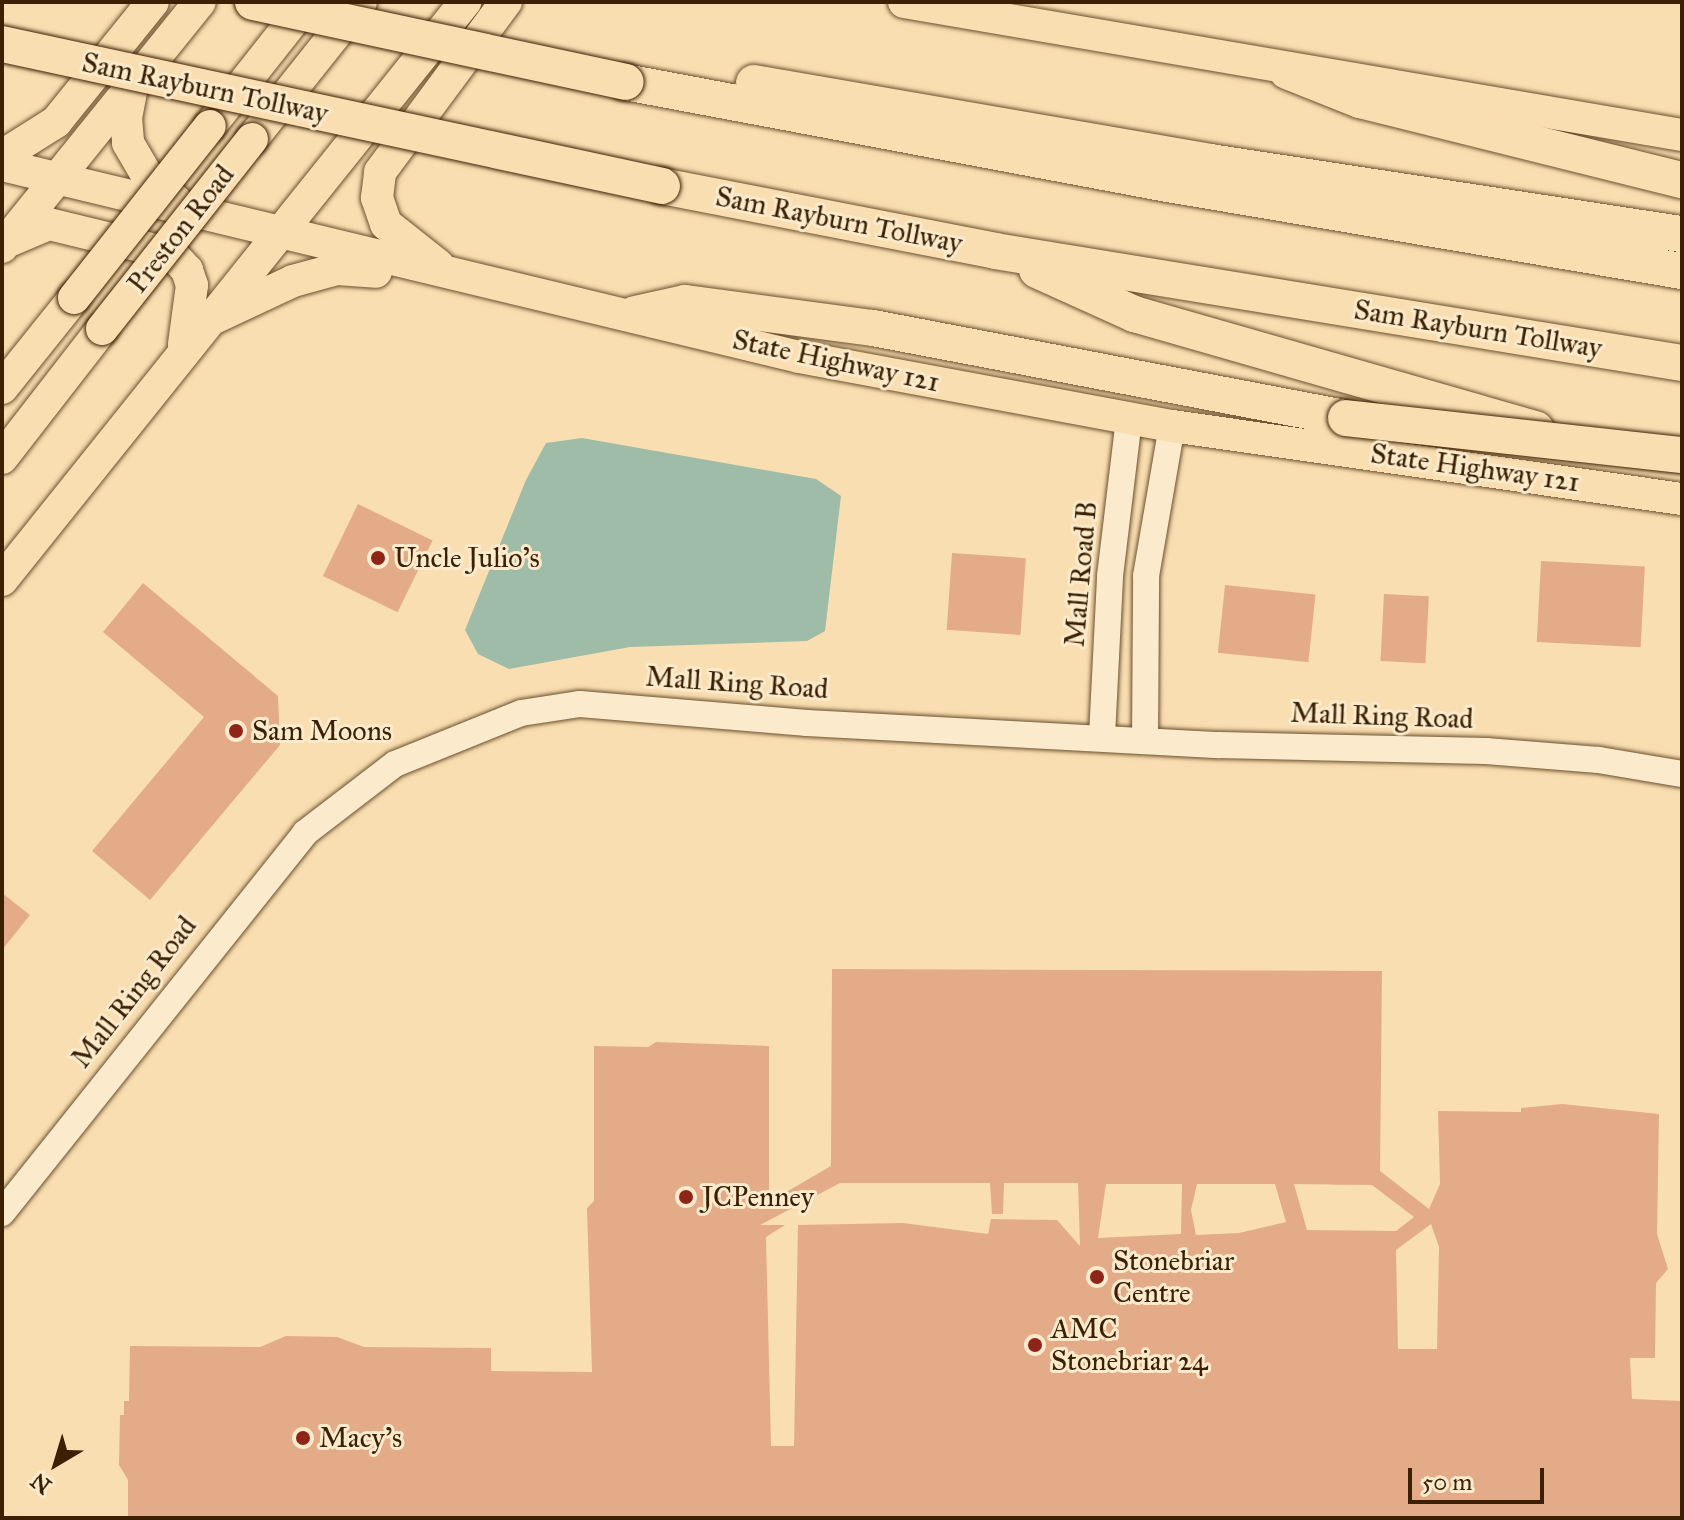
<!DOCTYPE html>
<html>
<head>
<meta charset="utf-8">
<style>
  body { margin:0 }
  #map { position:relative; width:1684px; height:1520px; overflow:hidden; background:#f9deb1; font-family:"IM FELL Great Primer",serif }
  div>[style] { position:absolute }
  .water>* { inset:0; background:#9ebca8 }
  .building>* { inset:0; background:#e4ab89; transform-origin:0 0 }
  .roads { filter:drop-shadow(0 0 2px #6a502e) drop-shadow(0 0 2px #6a502e) }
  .minor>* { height:26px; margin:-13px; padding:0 13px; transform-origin:13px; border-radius:13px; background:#fbeacc }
  .major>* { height:32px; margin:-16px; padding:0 16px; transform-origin:16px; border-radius:16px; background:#f9deb1 }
  .highway>* { height:36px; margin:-18px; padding:0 18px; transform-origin:18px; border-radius:18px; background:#f9deb1 }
  .bridges { filter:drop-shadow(0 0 2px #3b2003) drop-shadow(0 0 2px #3b2003) }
  .major-bridge>* { height:32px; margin:-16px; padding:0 16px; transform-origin:16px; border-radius:16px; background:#f9deb1 }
  .highway-bridge>* { height:36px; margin:-18px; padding:0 18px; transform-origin:18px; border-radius:18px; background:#f9deb1 }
  .dots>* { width:22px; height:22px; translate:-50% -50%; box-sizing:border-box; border:4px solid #fbeacc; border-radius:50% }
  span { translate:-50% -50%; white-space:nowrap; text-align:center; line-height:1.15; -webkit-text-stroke:6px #fbeacc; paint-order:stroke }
  .street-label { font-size:28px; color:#3b2003 }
  .poi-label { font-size:28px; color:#3b2003 }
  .left { translate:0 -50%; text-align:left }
  .frame { position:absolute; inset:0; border:4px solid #3b2003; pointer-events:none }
  .north { position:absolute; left:16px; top:1424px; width:80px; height:80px; -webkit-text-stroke:6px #fbeacc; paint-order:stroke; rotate:218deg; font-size:22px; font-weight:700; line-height:32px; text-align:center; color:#3b2003 }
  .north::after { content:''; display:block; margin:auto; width:28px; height:36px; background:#3b2003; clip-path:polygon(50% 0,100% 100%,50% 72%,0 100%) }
  .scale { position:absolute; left:1408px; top:1468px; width:136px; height:36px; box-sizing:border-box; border:4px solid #3b2003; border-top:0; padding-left:10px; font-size:24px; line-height:28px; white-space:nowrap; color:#3b2003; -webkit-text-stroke:6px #fbeacc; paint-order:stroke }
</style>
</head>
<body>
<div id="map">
  <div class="water">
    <div style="clip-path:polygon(582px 438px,816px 479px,841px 496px,825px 631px,807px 641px,630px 647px,509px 669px,478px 654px,465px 630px,526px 480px,546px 443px)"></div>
  </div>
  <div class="building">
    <div style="left:358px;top:504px;width:83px;height:80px;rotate:26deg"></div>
    <div style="left:952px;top:553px;width:74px;height:77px;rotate:4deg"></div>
    <div style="left:1541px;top:561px;width:104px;height:81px;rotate:3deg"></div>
    <div style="clip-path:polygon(143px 583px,278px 696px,280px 745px,150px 900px,92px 851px,204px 717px,103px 632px)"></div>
    <div style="left:1225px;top:585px;width:91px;height:68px;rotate:6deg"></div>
    <div style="left:1384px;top:594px;width:45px;height:67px;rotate:3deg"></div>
    <div style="clip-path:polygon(2px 893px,30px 915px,2px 950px)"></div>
    <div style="clip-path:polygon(evenodd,832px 969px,1382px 971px,1380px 1171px,1429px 1209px,1440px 1184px,1438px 1111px,1521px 1112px,1521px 1108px,1562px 1104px,1659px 1114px,1657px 1234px,1668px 1269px,1656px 1283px,1655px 1358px,1630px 1358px,1632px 1399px,1682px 1401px,1682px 1518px,128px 1518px,128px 1480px,119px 1465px,120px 1415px,124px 1415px,124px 1401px,129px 1401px,130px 1346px,260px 1347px,286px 1336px,337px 1337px,364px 1347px,491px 1348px,491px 1371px,592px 1372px,587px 1208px,594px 1201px,594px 1046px,648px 1047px,656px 1042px,769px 1046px,769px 1202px,831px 1166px,832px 969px,840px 1183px,990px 1183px,992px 1214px,1003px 1214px,1004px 1183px,1078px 1183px,1080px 1246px,1057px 1220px,991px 1219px,988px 1234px,903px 1223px,798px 1225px,794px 1446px,771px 1446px,766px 1237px,785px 1225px,760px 1225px,840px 1183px,832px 969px,1106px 1184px,1182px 1184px,1181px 1234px,1098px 1238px,1106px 1184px,832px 969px,1197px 1184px,1275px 1184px,1286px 1222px,1239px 1233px,1196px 1235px,1191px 1210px,1197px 1184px,832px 969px,1294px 1184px,1372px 1185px,1414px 1217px,1396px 1231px,1307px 1230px,1294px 1184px,832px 969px,1431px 1224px,1439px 1247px,1437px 1349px,1398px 1349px,1396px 1250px,1431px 1224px)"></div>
  </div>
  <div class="roads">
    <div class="minor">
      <div style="left:1102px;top:736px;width:160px;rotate:-87.1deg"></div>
      <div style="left:1110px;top:576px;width:158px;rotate:-83.1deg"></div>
      <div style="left:1145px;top:739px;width:163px;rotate:-89.6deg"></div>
      <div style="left:1146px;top:576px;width:152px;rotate:-80.2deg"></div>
      <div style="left:2px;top:1213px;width:486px;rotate:-51.4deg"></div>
      <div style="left:305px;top:833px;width:113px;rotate:-37.5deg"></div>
      <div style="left:395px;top:764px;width:136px;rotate:-22deg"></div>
      <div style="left:521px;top:713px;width:60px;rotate:-8.7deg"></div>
      <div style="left:580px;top:704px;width:228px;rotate:4.8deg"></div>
      <div style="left:807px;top:723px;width:413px;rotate:3.1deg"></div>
      <div style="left:1219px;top:745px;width:267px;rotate:1.3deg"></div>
      <div style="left:1486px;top:751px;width:113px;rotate:4.6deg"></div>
      <div style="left:1599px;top:760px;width:84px;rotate:9.6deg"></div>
    </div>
    <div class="major">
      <div style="left:904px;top:2px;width:789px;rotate:9.7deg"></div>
      <div style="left:132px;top:87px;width:32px;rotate:101deg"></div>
      <div style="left:126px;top:118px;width:25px;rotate:85deg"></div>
      <div style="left:128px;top:143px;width:48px;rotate:59.7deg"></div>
      <div style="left:152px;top:184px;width:29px;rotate:35deg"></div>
      <div style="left:210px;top:126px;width:158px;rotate:-51.7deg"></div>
      <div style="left:252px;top:139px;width:175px;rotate:-51.5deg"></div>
      <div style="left:2px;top:156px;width:64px;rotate:-32.2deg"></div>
      <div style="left:56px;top:122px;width:154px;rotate:-51.1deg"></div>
      <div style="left:2px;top:165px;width:820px;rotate:13.54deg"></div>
      <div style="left:799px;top:357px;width:379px;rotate:10.5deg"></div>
      <div style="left:1172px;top:426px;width:515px;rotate:8.15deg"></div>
      <div style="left:11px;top:240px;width:41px;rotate:-22.8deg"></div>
      <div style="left:49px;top:224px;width:127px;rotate:13.7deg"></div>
      <div style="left:172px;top:254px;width:22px;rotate:47deg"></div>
      <div style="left:187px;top:270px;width:16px;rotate:72deg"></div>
      <div style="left:192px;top:285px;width:60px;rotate:97.7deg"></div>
      <div style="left:2px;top:247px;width:315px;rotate:-51.1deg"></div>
      <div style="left:438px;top:265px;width:66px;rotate:-141.7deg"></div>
      <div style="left:386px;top:224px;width:28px;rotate:-109deg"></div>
      <div style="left:377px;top:198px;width:26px;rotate:-83deg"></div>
      <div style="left:380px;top:172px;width:212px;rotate:-53.5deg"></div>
      <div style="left:212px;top:319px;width:89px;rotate:-25.1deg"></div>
      <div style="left:293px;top:281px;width:46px;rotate:-15.3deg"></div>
      <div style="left:337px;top:269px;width:39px;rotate:4deg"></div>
      <div style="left:2px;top:388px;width:115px;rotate:-51.3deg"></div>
      <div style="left:2px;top:458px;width:163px;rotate:-52.2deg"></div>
      <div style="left:2px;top:580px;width:741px;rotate:-51.3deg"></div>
    </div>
    <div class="highway">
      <div style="left:1287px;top:71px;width:79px;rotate:21.7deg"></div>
      <div style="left:1360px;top:100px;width:332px;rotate:14deg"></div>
      <div style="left:625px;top:82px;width:546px;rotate:10.65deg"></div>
      <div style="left:1162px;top:183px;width:527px;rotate:9.61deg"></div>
      <div style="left:754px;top:83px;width:463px;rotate:9.8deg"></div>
      <div style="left:1210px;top:162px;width:477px;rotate:8.7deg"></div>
      <div style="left:662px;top:186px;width:339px;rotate:11deg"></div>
      <div style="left:995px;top:251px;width:696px;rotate:9.26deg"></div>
      <div style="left:1037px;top:270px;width:107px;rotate:24.4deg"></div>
      <div style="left:1134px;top:314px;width:418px;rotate:16deg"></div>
      <div style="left:635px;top:314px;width:51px;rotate:-12.4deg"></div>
      <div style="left:685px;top:303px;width:190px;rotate:7.6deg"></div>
      <div style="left:873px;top:328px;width:481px;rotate:10.8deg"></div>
    </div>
  </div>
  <div class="bridges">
    <div class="major-bridge">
      <div style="left:74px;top:298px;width:219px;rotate:-51.7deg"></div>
      <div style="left:102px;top:329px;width:242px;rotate:-51.7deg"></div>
    </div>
    <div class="highway-bridge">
      <div style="left:253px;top:2px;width:381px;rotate:12.1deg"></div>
      <div style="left:2px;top:44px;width:675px;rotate:12.14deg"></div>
      <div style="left:1346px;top:418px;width:338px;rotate:6.3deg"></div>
    </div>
  </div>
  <div class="dots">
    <div style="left:378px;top:558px;background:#8f2418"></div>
    <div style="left:236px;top:731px;background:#8f2418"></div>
    <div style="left:686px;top:1197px;background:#8f2418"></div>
    <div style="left:1097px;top:1277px;background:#8f2418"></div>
    <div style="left:1035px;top:1345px;background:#8f2418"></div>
    <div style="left:303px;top:1438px;background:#8f2418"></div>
  </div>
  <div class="street-label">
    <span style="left:205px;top:88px;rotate:12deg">Sam Rayburn Tollway</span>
    <span style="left:839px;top:220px;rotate:11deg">Sam Rayburn Tollway</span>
    <span style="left:181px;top:229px;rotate:-52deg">Preston Road</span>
    <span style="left:1478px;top:329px;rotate:9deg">Sam Rayburn Tollway</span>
    <span style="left:836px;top:361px;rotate:12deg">State Highway 121</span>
    <span style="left:1475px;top:468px;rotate:8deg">State Highway 121</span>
    <span style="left:1081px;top:574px;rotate:-85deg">Mall Road B</span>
    <span style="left:737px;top:683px;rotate:4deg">Mall Ring Road</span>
    <span style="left:1382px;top:716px;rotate:2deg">Mall Ring Road</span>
    <span style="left:134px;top:992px;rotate:-52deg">Mall Ring Road</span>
  </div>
  <div class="poi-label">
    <span class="left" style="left:394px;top:558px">Uncle Julio's</span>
    <span class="left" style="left:252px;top:731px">Sam Moons</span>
    <span class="left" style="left:702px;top:1197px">JCPenney</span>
    <span class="left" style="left:1113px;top:1277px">Stonebriar<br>Centre</span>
    <span class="left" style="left:1051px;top:1345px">AMC<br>Stonebriar 24</span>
    <span class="left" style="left:319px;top:1438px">Macy's</span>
  </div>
  <div class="frame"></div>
  <div class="north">N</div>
  <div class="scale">50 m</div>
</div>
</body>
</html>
